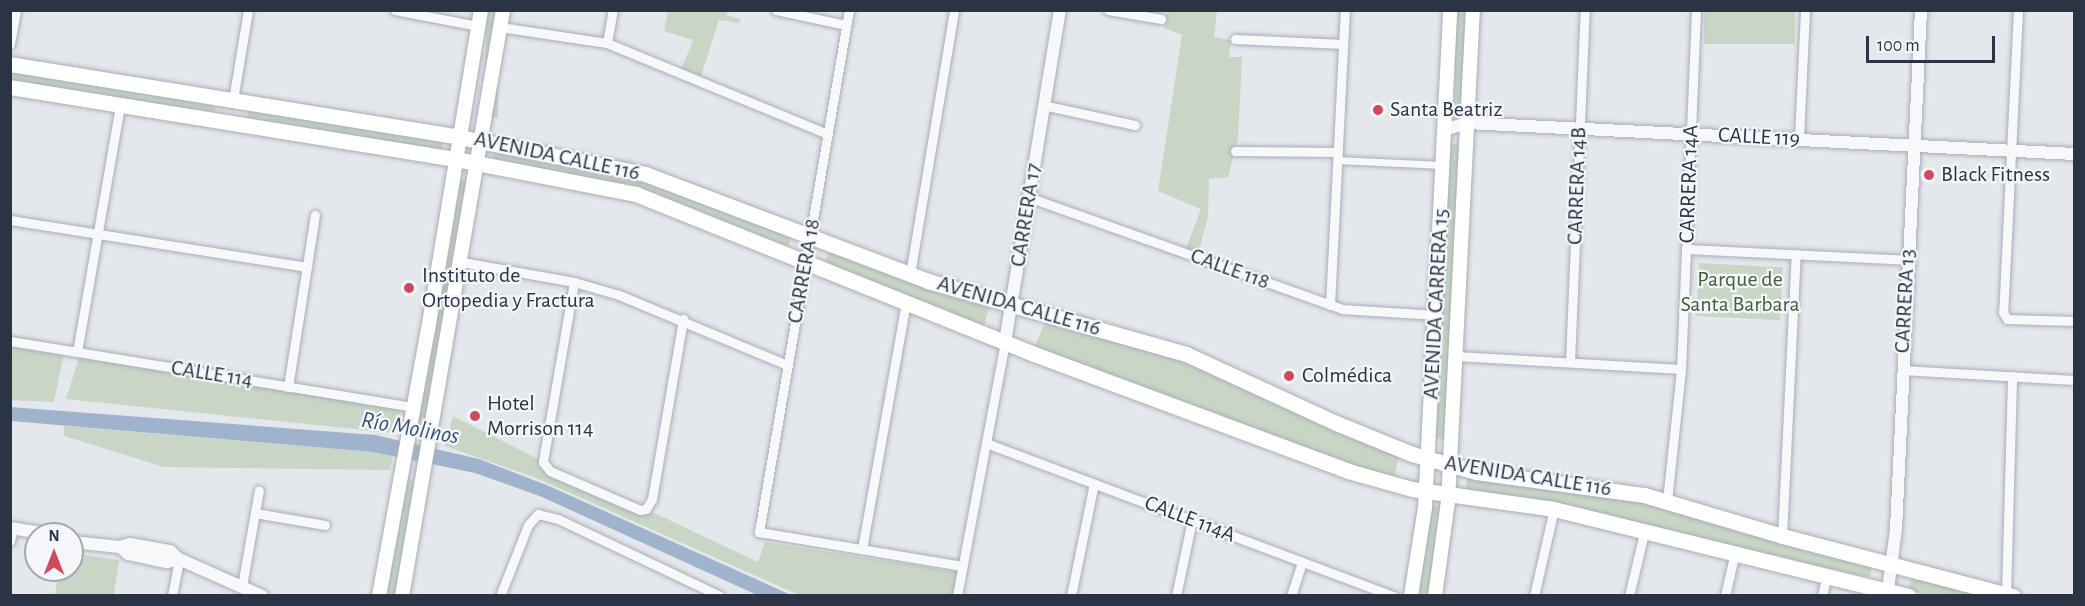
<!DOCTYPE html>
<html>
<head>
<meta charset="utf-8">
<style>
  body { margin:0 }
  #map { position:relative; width:2085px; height:606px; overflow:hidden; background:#e4e7ec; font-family:"Alegreya Sans",sans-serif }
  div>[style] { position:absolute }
  .green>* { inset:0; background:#c9d6c5; transform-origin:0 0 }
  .water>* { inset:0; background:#9fb4cc }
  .roads { filter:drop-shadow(0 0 2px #a9aeb7) drop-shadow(0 0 2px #a9aeb7) }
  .pedestrian>* { height:7px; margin:-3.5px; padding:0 3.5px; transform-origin:3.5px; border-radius:3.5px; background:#f7f8fa }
  .minor>* { height:9px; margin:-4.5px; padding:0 4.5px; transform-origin:4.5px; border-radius:4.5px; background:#f7f8fa }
  .tertiary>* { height:12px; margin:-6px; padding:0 6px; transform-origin:6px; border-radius:6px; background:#f7f8fa }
  .secondary>* { height:14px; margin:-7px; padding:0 7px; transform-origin:7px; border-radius:7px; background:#fff }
  .primary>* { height:15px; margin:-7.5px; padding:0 7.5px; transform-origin:7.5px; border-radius:7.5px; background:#fff }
  .dots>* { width:16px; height:16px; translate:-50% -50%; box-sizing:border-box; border:3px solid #f4f6f9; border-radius:50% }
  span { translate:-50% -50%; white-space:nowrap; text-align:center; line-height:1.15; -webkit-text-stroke:4.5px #f4f6f9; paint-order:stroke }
  .poi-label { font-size:22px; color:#2b3445 }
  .left { translate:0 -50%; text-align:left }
  .street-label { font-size:22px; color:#2b3445 }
  .park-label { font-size:22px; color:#3f6138 }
  .water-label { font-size:24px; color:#34527a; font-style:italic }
  .frame { position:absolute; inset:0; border:12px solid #2b3445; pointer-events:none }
  .north { position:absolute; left:24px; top:522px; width:60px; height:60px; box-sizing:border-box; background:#f4f6f9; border:2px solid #a4a8b1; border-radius:50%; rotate:0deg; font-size:16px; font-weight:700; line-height:24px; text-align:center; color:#2b3445 }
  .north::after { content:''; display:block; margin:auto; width:21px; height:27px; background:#d1495b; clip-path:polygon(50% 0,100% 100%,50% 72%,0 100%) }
  .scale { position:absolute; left:1866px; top:36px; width:129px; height:27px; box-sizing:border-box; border:3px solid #2b3445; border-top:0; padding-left:8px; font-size:18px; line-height:21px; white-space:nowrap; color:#2b3445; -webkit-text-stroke:4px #f4f6f9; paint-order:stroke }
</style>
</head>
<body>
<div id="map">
  <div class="green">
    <div style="left:486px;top:11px;width:12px;height:107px"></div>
    <div style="clip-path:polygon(668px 11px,728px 11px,726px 15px,741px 19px,739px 23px,719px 20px,701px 76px,682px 68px,693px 40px,664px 31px)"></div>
    <div style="clip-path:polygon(1167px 11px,1217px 11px,1214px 37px,1231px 40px,1229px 57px,1242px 57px,1238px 138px,1228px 177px,1209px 179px,1208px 217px,1198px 254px,1186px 248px,1201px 209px,1158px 191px,1182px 35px,1164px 28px)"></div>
    <div style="left:1455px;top:11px;width:11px;height:96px"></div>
    <div style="left:1704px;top:11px;width:91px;height:33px"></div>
    <div style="clip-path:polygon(11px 69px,210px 101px,216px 109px,214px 112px,189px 109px,11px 81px)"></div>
    <div style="left:249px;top:107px;width:197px;height:15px;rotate:9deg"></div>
    <div style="clip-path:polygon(1460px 142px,1449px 355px,1446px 440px,1434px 438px,1447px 146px)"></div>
    <div style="clip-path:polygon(494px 148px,644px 178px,793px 234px,787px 248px,731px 225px,492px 161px)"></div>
    <div style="clip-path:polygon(457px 179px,471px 181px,425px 433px,414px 430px)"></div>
    <div style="clip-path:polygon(830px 248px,990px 305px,983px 329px,824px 266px)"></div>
    <div style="left:1699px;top:263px;width:84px;height:53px;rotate:3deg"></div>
    <div style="clip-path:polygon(1046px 320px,1156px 348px,1399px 455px,1394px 480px,1034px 348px)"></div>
    <div style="clip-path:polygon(11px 345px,64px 353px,54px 402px,11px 400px)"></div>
    <div style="clip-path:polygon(80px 354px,401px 409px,393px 433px,66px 399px)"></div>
    <div style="clip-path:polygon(453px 416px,540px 460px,545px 472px,654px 513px,758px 562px,765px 542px,958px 572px,955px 595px,799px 595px,534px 477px,445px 446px)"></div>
    <div style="clip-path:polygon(64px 426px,373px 452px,393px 456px,390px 470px,164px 467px,64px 436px)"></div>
    <div style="clip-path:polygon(1467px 476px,1640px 499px,1873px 564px,1869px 577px,1466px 491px)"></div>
    <div style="clip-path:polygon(403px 479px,416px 482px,396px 595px,384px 596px)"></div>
    <div style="clip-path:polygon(1430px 505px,1443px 507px,1437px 552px,1427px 595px,1416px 596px)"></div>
    <div style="clip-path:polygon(72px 553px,119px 560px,114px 595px,55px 595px,59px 570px,72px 570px)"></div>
    <div style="clip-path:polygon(1912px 575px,1997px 595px,1929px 596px,1909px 590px)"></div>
  </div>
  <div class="water">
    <div style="clip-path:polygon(10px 407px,375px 435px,479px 459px,549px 486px,791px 595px,757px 595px,542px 497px,475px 473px,373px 452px,11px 421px)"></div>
  </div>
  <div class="roads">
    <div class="pedestrian">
      <div style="left:1337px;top:160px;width:106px;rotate:2.7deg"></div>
    </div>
    <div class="minor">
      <div style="left:395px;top:10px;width:85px;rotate:10.9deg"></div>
      <div style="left:776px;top:10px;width:72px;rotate:12.1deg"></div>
      <div style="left:849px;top:10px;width:530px;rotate:99.78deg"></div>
      <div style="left:759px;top:532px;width:206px;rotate:9.5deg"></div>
      <div style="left:1108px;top:10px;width:54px;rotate:9.6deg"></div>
      <div style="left:2018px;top:10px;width:302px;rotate:92.8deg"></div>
      <div style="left:2003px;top:312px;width:8px;rotate:60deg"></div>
      <div style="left:2007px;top:319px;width:67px;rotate:1.7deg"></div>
      <div style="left:500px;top:27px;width:108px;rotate:8.5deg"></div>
      <div style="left:607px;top:43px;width:239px;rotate:22.4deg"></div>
      <div style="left:1235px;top:39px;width:108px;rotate:2.7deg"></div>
      <div style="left:607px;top:43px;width:34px;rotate:-80deg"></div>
      <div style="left:10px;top:44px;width:35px;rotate:-80deg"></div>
      <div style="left:233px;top:100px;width:91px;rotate:-80.5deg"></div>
      <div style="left:1043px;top:105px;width:94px;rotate:12.3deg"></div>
      <div style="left:1799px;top:138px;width:128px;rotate:-87.3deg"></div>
      <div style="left:1235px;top:151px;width:102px;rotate:0.6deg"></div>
      <div style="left:1028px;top:197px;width:333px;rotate:19.6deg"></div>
      <div style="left:1342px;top:309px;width:95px;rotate:3.6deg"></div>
      <div style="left:10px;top:220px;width:301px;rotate:9deg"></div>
      <div style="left:1686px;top:249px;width:221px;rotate:2.8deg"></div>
      <div style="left:462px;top:262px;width:114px;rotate:10.1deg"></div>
      <div style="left:574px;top:282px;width:47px;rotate:16.1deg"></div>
      <div style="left:619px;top:295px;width:182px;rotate:22.6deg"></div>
      <div style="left:910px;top:274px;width:268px;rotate:-80.5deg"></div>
      <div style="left:574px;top:282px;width:183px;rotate:99.8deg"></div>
      <div style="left:543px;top:462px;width:11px;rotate:52deg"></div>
      <div style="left:550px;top:471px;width:98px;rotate:23.4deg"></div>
      <div style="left:640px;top:510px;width:6px;rotate:-9deg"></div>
      <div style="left:646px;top:509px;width:12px;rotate:-59deg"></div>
      <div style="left:652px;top:499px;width:183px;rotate:-80.2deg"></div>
      <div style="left:1330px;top:305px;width:295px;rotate:-87.1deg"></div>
      <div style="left:10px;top:341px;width:408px;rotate:9.3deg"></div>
      <div style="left:77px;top:352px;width:251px;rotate:-80.1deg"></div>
      <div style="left:1456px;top:356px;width:225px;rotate:3.3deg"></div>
      <div style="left:1570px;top:362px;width:352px;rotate:-87.6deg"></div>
      <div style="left:1902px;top:370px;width:172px;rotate:3.3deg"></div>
      <div style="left:288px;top:387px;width:174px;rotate:-81.1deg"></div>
      <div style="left:986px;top:443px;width:436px;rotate:20.6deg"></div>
      <div style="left:1667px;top:501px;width:133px;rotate:-83.9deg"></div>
      <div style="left:1681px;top:369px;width:359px;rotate:-87.6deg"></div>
      <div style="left:255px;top:513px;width:71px;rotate:9.7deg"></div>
      <div style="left:1782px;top:536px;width:282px;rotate:-87.2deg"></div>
      <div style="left:10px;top:541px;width:13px;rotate:-77deg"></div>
      <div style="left:862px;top:549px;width:250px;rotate:-79.9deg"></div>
      <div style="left:242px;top:586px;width:97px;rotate:-80deg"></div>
      <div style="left:2006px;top:594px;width:218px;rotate:-88.4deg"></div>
      <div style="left:172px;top:596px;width:38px;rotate:-79deg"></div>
      <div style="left:500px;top:596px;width:76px;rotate:-68.5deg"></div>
      <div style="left:528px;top:525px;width:15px;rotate:-48deg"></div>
      <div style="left:538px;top:514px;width:21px;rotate:14deg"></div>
      <div style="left:558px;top:519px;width:179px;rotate:25.4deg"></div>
      <div style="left:957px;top:596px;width:258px;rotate:-79.3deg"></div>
      <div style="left:1071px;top:596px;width:115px;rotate:-78.5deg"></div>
      <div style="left:1176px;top:596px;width:78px;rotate:-78.1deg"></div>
      <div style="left:1291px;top:596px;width:36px;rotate:-72deg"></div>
      <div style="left:1534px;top:596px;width:89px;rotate:-77.1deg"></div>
      <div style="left:1629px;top:596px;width:69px;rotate:-76.6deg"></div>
      <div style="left:1725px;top:596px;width:45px;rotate:-77.2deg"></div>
      <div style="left:1822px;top:596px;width:22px;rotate:-77deg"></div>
    </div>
    <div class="tertiary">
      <div style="left:1444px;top:130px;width:24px;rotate:-17deg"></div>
      <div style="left:1467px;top:123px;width:608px;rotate:2.92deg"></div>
      <div style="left:1005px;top:342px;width:337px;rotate:-80.6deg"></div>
      <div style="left:10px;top:528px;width:38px;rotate:9deg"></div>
      <div style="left:72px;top:542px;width:48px;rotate:5.9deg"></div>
      <div style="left:120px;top:547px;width:10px;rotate:-17deg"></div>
      <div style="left:130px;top:544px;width:41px;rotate:9.9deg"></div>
      <div style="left:170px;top:551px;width:12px;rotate:42deg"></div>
      <div style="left:179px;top:559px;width:91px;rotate:24deg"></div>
      <div style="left:120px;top:547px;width:11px;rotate:41deg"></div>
      <div style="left:128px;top:554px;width:40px;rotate:12deg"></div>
      <div style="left:167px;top:562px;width:12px;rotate:-14deg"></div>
      <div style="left:1888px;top:590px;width:62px;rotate:-82.5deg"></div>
      <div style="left:1896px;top:529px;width:520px;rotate:-87.24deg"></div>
    </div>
    <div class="secondary">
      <div style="left:379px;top:596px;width:270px;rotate:-79.6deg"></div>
      <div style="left:428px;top:330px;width:324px;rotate:-80.6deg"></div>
      <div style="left:402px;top:596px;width:595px;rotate:-80.22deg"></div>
      <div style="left:1411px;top:596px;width:89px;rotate:-81deg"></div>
      <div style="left:1425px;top:508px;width:499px;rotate:-87.1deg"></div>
      <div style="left:1435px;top:596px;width:96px;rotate:-82.2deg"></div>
      <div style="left:1448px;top:501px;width:492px;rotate:-87.1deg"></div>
    </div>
    <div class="primary">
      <div style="left:10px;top:64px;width:456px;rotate:9.2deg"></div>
      <div style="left:460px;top:137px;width:189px;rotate:11.3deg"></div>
      <div style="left:645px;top:174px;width:303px;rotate:20.7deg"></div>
      <div style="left:928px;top:281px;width:268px;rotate:15.8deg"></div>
      <div style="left:1186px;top:354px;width:165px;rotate:24.7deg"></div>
      <div style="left:1336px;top:423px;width:82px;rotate:22.2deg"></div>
      <div style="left:1412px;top:454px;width:66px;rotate:15.7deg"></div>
      <div style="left:1476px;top:472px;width:170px;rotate:7.8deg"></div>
      <div style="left:1644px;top:495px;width:144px;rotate:16.5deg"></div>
      <div style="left:1782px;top:536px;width:239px;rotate:14.6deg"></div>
      <div style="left:10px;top:87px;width:452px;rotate:9.2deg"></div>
      <div style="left:456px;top:159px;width:183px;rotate:11deg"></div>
      <div style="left:636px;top:194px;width:429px;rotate:21.9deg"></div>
      <div style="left:1034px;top:354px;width:335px;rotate:20.4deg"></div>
      <div style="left:1348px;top:471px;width:66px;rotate:15.7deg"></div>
      <div style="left:1412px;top:489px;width:143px;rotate:8deg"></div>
      <div style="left:1554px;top:509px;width:365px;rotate:13.8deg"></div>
    </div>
  </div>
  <div class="dots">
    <div style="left:1378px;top:110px;background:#d1495b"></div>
    <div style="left:1929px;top:175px;background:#d1495b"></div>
    <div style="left:409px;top:288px;background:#d1495b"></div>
    <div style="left:1289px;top:376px;background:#d1495b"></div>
    <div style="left:475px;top:416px;background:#d1495b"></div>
  </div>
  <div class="poi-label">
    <span class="left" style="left:1390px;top:110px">Santa Beatriz</span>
    <span class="left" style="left:1941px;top:175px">Black Fitness</span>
    <span class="left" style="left:422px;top:288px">Instituto de<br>Ortopedia y Fractura</span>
    <span class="left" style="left:1302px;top:376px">Colmédica</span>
    <span class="left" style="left:487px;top:416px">Hotel<br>Morrison 114</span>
  </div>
  <div class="street-label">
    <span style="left:1759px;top:137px;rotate:3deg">CALLE 119</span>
    <span style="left:557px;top:156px;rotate:12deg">AVENIDA CALLE 116</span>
    <span style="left:1689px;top:184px;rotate:-88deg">CARRERA 14A</span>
    <span style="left:1577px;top:186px;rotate:-88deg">CARRERA 14B</span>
    <span style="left:1026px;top:215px;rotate:-81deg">CARRERA 17</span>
    <span style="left:1230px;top:269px;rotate:20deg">CALLE 118</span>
    <span style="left:804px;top:271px;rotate:-80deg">CARRERA 18</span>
    <span style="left:1905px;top:301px;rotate:-87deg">CARRERA 13</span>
    <span style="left:1436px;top:304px;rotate:-87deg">AVENIDA CARRERA 15</span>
    <span style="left:1019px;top:306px;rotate:16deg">AVENIDA CALLE 116</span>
    <span style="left:212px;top:374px;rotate:9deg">CALLE 114</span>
    <span style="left:1528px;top:476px;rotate:9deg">AVENIDA CALLE 116</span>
    <span style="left:1190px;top:519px;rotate:21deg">CALLE 114A</span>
  </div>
  <div class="park-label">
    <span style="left:1740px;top:292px">Parque de<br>Santa Barbara</span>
  </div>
  <div class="water-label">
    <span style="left:410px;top:429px;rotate:10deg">Río Molinos</span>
  </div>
  <div class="frame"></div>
  <div class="north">N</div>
  <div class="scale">100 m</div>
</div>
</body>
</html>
